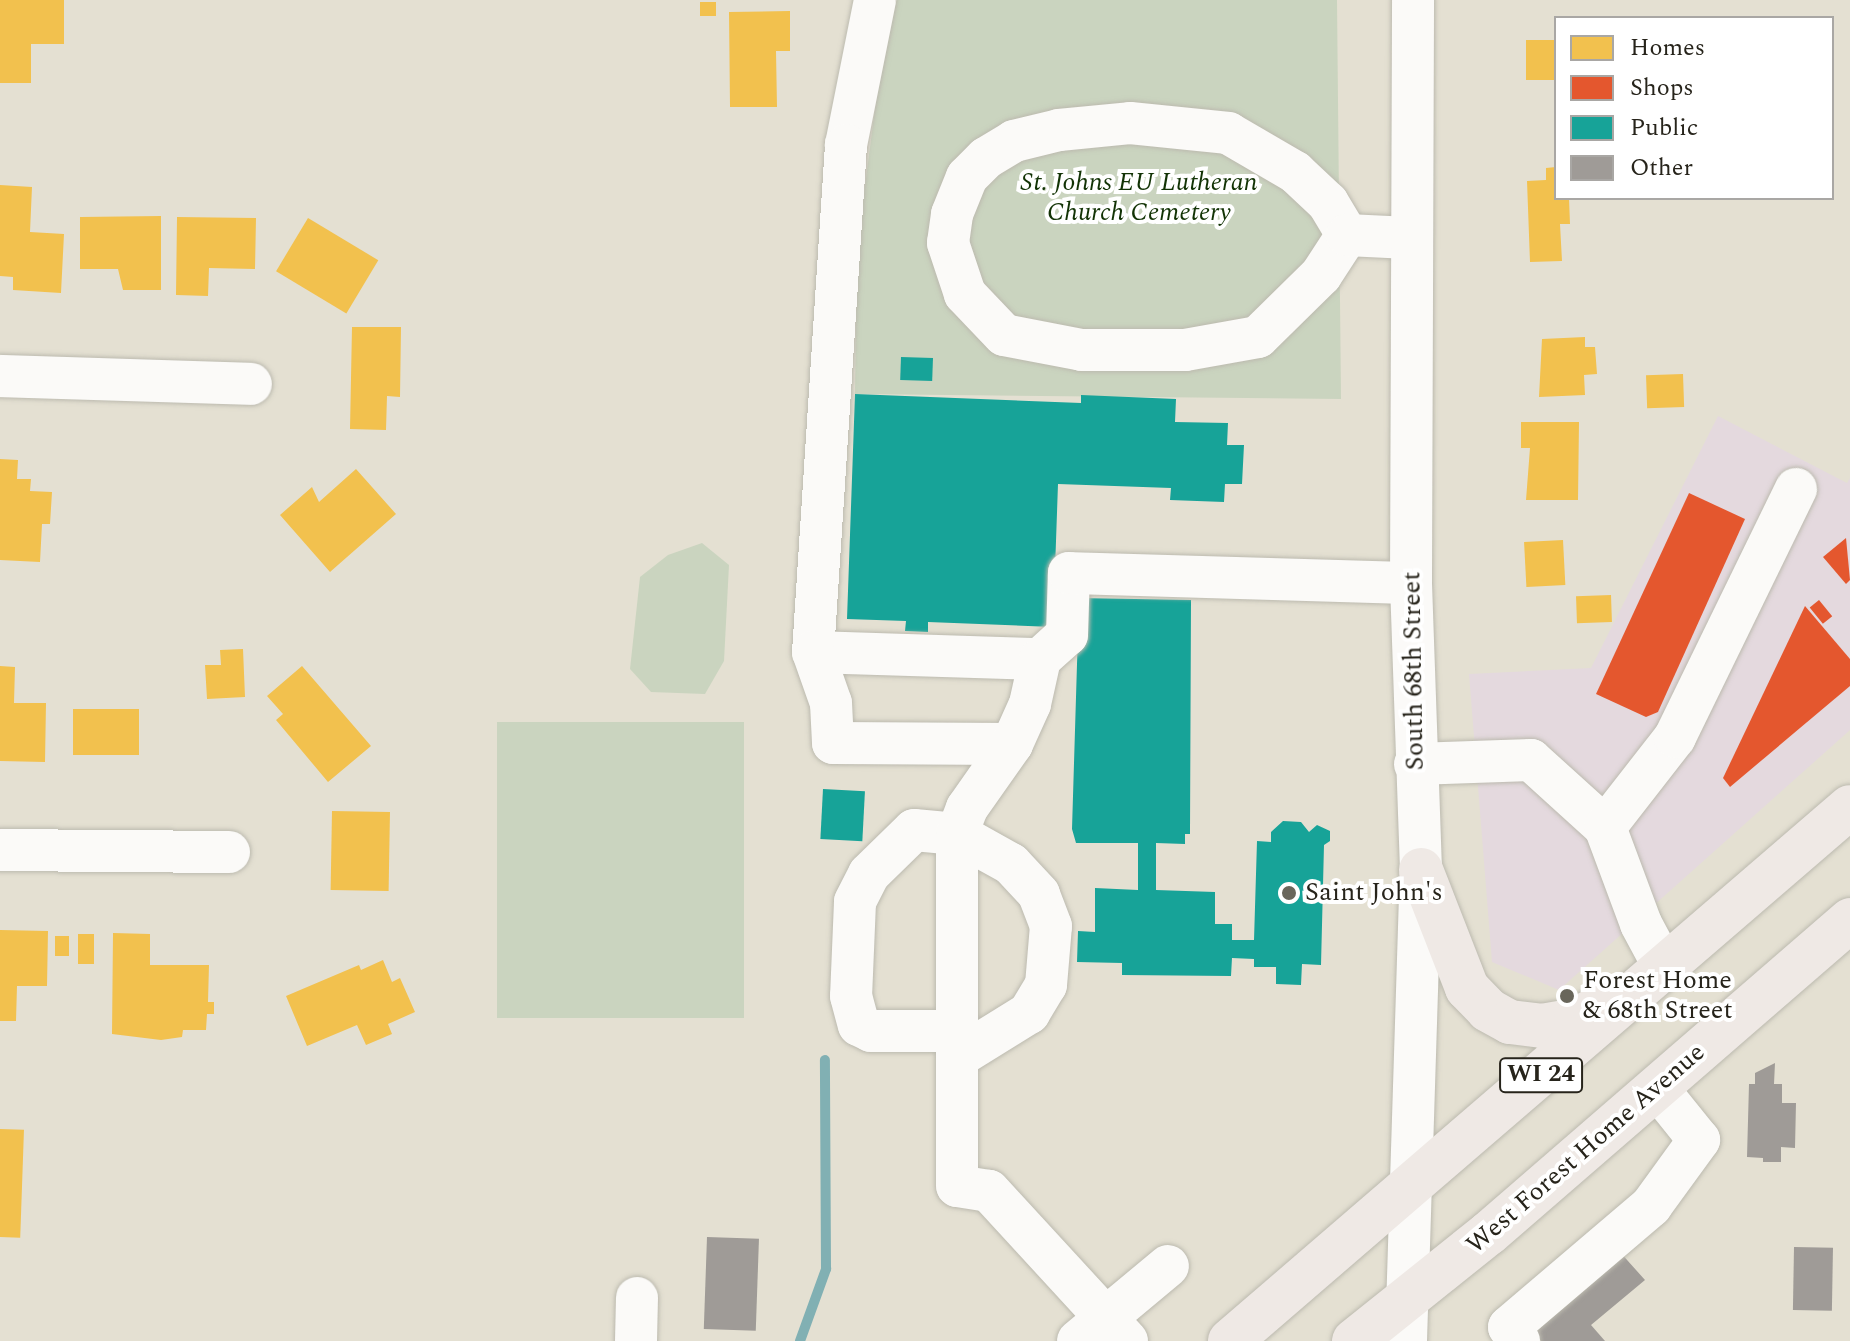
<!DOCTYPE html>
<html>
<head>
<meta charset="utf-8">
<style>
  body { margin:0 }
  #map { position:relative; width:1850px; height:1341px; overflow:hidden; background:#e4e0d2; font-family:Spectral,serif }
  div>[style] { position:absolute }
  .commercial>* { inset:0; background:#e4d9de }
  .green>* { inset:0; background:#cad4bf; transform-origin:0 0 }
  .homes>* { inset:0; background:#f2c14e; transform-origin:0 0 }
  .shops>* { inset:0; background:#e4572e; transform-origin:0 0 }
  .public>* { inset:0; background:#17a398; transform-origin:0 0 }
  .stream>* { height:10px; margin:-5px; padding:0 5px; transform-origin:5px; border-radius:5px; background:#81b0b3 }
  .building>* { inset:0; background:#9f9b97; transform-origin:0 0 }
  .roads { filter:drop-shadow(0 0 2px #bcbaaf) drop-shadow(0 0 2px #bcbaaf) }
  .minor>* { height:42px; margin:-21px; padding:0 21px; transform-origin:21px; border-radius:21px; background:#fbfaf8 }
  .major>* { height:44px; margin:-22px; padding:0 22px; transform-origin:22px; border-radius:22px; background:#efe9e5 }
  .dots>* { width:22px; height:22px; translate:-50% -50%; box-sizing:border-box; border:4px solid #fff; border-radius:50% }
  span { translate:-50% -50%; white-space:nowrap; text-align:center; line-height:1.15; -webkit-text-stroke:8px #fff; paint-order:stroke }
  .shield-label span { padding:2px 6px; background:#fff; border:2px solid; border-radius:6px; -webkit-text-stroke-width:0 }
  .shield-label { font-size:24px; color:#27241b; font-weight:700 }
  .park-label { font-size:26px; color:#123305; font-style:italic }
  .street-label { font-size:26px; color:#27241b }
  .poi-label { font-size:26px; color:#27241b }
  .left { translate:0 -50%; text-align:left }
  .legend { position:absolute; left:1554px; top:16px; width:280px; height:184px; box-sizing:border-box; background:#fff; border:2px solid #a9a7a4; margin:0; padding:10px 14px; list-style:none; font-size:24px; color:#27241b }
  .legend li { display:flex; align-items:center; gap:16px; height:40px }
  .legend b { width:40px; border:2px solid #a9a7a4 }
</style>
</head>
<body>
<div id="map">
  <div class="commercial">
    <div style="clip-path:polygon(1718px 416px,1847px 483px,1850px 478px,1850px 730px,1559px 990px,1492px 962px,1469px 674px,1591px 668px)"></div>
  </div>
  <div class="green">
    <div style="clip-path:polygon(889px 0,1337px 0,1341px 399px,855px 394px,857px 248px)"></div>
    <div style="clip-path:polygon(702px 543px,729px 565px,724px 661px,705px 694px,651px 692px,630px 669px,640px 577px,668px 555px)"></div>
    <div style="left:497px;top:722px;width:247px;height:296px"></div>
  </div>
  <div class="homes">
    <div style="clip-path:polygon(0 0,64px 0,64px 44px,31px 44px,31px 83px,0 83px)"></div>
    <div style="left:700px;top:2px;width:16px;height:14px"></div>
    <div style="clip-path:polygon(790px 11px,790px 51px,776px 51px,777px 107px,730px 107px,729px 12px)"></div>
    <div style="left:1556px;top:40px;width:40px;height:30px;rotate:90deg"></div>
    <div style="clip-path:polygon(1556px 167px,1556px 198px,1569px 198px,1570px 224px,1560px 224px,1562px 261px,1530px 262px,1527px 181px,1546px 180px,1546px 168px)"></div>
    <div style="clip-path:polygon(0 185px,32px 187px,30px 232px,64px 234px,61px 293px,13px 290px,13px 277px,0 276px)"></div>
    <div style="clip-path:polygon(161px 216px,161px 290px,123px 290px,118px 269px,80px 269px,80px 217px)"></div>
    <div style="clip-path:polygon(177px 217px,256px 218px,255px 269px,209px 268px,208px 296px,176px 295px)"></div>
    <div style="left:308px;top:218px;width:82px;height:62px;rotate:31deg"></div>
    <div style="clip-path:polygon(352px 327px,401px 327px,400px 397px,387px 396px,386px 430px,350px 429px)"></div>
    <div style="clip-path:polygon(1585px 337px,1585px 347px,1595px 347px,1597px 374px,1584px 375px,1585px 395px,1539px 397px,1542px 339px)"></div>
    <div style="left:1683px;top:374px;width:33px;height:37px;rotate:88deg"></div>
    <div style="clip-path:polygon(1521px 422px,1579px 422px,1578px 500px,1526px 500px,1530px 448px,1521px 448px)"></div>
    <div style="clip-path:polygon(0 459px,18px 460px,17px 479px,31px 479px,30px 491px,52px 492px,50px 524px,42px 524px,40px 562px,0 560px)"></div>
    <div style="clip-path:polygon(356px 469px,396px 514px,330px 572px,280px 515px,312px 487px,319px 502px)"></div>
    <div style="left:1563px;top:540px;width:45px;height:39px;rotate:87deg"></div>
    <div style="left:1611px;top:595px;width:27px;height:35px;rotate:88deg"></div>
    <div style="clip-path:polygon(243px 649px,245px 697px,207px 699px,205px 665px,221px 665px,220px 650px)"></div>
    <div style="clip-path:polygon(0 666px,15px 667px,14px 703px,46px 703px,45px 762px,0 761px)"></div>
    <div style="clip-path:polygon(302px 666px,371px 746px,328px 782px,276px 720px,283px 714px,267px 696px)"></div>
    <div style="left:73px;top:709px;width:66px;height:46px"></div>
    <div style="left:332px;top:811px;width:58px;height:79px;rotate:1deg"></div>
    <div style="clip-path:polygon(0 930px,48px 931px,47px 986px,17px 986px,16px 1021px,0 1021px)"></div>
    <div style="clip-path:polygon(113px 933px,150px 934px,150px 965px,209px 965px,208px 1002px,214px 1002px,214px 1014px,207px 1014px,206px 1030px,183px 1030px,182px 1037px,161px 1040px,112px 1034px)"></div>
    <div style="left:78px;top:934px;width:16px;height:30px"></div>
    <div style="left:55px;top:936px;width:14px;height:20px"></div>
    <div style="clip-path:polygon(383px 960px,392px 982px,400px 978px,415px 1012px,388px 1024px,392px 1034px,366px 1045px,357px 1025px,307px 1046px,286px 996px,359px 965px,361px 970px)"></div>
    <div style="left:0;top:1129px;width:24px;height:108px;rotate:2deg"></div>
  </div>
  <div class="shops">
    <div style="clip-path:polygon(1689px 493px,1745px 519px,1658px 712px,1646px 717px,1596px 694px)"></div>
    <div style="clip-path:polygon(1846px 538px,1850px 580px,1846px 584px,1823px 557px)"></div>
    <div style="left:1819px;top:600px;width:21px;height:12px;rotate:51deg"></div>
    <div style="clip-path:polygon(1805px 606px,1850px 659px,1850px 686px,1730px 787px,1723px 778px)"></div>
  </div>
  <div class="public">
    <div style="left:901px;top:357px;width:32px;height:23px;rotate:2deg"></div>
    <div style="clip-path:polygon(855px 394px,1081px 403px,1081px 395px,1176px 399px,1175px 422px,1228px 423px,1227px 445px,1244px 445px,1242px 484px,1225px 484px,1224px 502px,1170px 500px,1171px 488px,1058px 484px,1053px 627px,928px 622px,928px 632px,905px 631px,906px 621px,847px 619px)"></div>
    <div style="clip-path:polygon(1079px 598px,1191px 600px,1190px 834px,1185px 834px,1185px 844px,1156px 843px,1156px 890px,1215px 892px,1215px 924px,1232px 924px,1232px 940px,1254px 940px,1257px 841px,1271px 842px,1271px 832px,1283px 821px,1301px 822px,1309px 832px,1317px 825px,1330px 831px,1330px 841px,1324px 845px,1321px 965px,1302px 964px,1301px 985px,1276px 984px,1276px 967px,1254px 967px,1254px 959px,1232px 958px,1231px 976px,1122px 975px,1122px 963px,1077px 962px,1078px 931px,1095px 932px,1095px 888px,1138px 890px,1138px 843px,1076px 843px,1072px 829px)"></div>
    <div style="left:823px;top:789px;width:42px;height:50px;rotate:3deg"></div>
  </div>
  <div class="stream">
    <div style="left:800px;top:1341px;width:77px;rotate:-70.1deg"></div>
    <div style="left:826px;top:1269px;width:209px;rotate:-90.3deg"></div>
  </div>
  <div class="building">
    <div style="clip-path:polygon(1775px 1063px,1774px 1084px,1782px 1084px,1782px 1103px,1796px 1103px,1795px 1148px,1781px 1147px,1781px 1162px,1763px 1162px,1763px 1158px,1747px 1157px,1749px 1084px,1755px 1084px,1755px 1073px)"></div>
    <div style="left:707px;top:1237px;width:52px;height:92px;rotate:2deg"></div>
    <div style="left:1794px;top:1247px;width:39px;height:63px;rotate:1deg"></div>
    <div style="clip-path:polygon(1619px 1251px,1645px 1280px,1591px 1325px,1605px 1341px,1541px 1341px,1529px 1327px)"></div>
  </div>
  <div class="roads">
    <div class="minor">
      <div style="left:875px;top:0;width:148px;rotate:101.3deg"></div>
      <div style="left:846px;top:145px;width:508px;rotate:93.72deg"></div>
      <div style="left:813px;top:652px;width:227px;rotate:1.8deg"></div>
      <div style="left:1347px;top:235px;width:48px;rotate:123deg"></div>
      <div style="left:1321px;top:275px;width:88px;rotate:135.5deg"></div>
      <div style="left:1258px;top:337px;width:74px;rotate:169.9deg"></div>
      <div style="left:1185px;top:350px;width:103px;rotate:180deg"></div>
      <div style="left:1082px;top:350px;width:79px;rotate:-169.1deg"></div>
      <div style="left:1004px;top:335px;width:57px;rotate:-133.6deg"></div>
      <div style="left:965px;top:294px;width:54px;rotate:-108.4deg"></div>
      <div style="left:948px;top:243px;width:29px;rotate:-82deg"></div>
      <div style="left:952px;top:214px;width:40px;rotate:-68deg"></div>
      <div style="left:967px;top:177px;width:27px;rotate:-45deg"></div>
      <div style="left:986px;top:158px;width:33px;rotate:-31deg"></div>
      <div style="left:1014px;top:141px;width:46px;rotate:-13.7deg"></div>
      <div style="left:1059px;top:130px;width:71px;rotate:-5.6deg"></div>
      <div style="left:1130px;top:123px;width:99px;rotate:5.8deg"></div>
      <div style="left:1228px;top:133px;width:78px;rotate:30.2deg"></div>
      <div style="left:1295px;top:172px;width:45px;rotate:43.2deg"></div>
      <div style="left:1328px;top:203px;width:37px;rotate:59deg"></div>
      <div style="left:1347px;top:235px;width:62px;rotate:2.8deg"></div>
      <div style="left:0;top:376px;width:251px;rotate:1.8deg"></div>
      <div style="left:813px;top:652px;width:54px;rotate:70.6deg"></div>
      <div style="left:831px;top:703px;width:40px;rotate:87.1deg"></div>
      <div style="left:833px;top:743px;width:179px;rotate:0.3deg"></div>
      <div style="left:1415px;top:764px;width:116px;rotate:-2deg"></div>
      <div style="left:1531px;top:760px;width:100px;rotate:42.2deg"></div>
      <div style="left:1605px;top:827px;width:103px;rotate:69.6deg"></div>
      <div style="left:1641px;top:924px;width:49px;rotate:61.9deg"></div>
      <div style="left:1605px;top:827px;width:114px;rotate:-52.1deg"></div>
      <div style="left:1675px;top:737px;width:276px;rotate:-64deg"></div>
      <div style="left:0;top:850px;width:229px;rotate:0.5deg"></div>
      <div style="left:958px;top:1057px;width:84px;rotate:-31.8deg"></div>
      <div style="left:1029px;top:1013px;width:33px;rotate:-59deg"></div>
      <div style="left:1046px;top:985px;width:59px;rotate:-85.2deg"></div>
      <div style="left:1051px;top:926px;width:34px;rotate:-111deg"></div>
      <div style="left:1039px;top:894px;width:41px;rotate:-133deg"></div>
      <div style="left:1011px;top:864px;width:62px;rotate:-150.9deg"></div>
      <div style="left:957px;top:834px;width:43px;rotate:-174.7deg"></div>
      <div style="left:914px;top:830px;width:63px;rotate:135.6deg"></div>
      <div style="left:869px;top:874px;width:31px;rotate:117deg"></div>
      <div style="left:855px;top:902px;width:94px;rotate:92.4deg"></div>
      <div style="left:851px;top:996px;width:30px;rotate:75deg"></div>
      <div style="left:859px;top:1025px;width:13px;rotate:27deg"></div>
      <div style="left:871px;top:1031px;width:87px"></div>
      <div style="left:636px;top:1341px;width:43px;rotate:-88.7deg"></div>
      <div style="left:1078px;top:1341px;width:117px;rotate:-39.8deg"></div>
      <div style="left:1127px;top:1341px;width:204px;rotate:-132.6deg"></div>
      <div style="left:989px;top:1191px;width:32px;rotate:-171deg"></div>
      <div style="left:957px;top:1186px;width:352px;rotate:-90deg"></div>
      <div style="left:957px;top:834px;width:28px;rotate:-69deg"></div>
      <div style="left:967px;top:808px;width:78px;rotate:-54.9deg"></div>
      <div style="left:1012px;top:744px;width:44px;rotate:-65.8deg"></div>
      <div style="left:1030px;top:704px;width:46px;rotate:-77.5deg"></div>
      <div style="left:1040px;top:659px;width:36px;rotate:-42deg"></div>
      <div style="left:1067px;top:635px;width:62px;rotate:-88.2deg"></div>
      <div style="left:1069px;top:573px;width:342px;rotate:1.7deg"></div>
      <div style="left:1406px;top:1341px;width:471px;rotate:-88.2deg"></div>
      <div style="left:1421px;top:870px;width:287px;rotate:-92deg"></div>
      <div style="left:1411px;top:583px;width:583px;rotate:-89.8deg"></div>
      <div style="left:1519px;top:1341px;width:17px;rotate:-126deg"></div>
      <div style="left:1509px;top:1327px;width:187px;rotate:-40.4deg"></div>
      <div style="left:1651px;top:1206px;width:82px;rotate:-54deg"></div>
      <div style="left:1699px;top:1140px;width:65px;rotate:-128.8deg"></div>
    </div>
    <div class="major">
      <div style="left:1421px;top:870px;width:127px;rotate:68.7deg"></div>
      <div style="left:1467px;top:988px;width:30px;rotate:46deg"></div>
      <div style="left:1488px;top:1010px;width:25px;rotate:29deg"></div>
      <div style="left:1510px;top:1022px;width:32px;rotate:7deg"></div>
      <div style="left:1542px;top:1026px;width:35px;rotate:-10deg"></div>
      <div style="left:1576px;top:1020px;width:38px;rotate:-29deg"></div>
      <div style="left:1230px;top:1341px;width:818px;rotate:-40.74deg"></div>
      <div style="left:1354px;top:1341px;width:173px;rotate:-38.7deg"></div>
      <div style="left:1489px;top:1233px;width:478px;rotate:-40.9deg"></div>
    </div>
  </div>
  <div class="dots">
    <div style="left:1289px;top:893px;background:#69665b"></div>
    <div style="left:1567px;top:996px;background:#69665b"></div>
  </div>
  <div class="shield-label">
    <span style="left:1541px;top:1075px">WI 24</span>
  </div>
  <div class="park-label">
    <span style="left:1139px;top:198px">St. Johns EU Lutheran<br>Church Cemetery</span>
  </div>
  <div class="street-label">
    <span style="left:1414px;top:671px;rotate:-91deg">South 68th Street</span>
    <span style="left:1586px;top:1149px;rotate:-41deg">West Forest Home Avenue</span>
  </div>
  <div class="poi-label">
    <span class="left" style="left:1305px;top:893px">Saint John's</span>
    <span class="left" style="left:1583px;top:996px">Forest Home<br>&amp; 68th Street</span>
  </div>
  <ul class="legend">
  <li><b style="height:22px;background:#f2c14e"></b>Homes</li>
  <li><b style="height:22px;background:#e4572e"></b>Shops</li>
  <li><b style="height:22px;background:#17a398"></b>Public</li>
  <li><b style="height:22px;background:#9f9b97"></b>Other</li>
  </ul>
</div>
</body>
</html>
